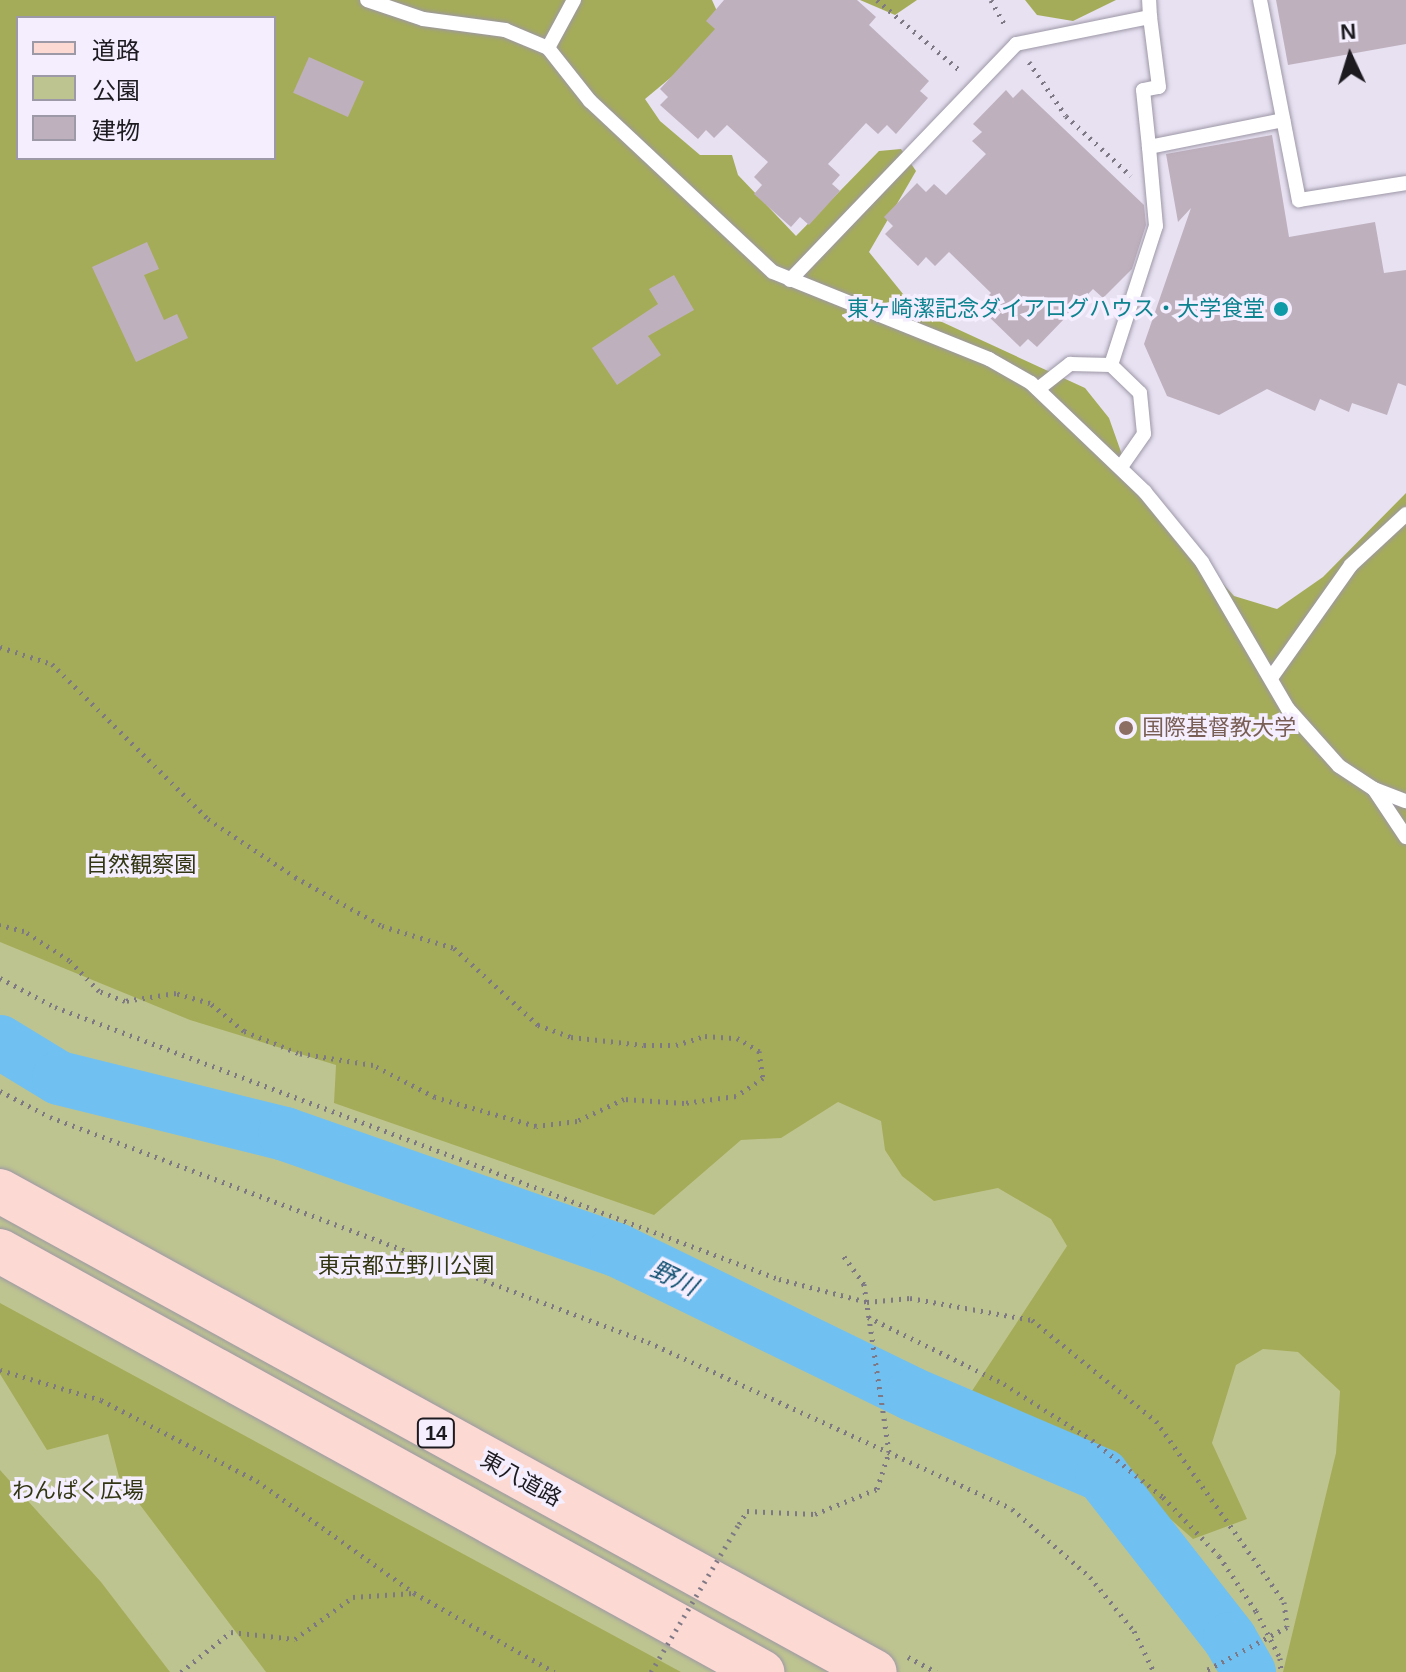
<!DOCTYPE html>
<html>
<head>
<meta charset="utf-8">
<style>
  body { margin:0 }
  #map { position:relative; width:1406px; height:1672px; overflow:hidden; background:#e7e1f2; font-family:Helvetica,"Noto Sans JP",sans-serif }
  div>[style] { position:absolute }
  .green>* { inset:0; background:#bec490 }
  .forest>* { inset:0; background:#a5ac59 }
  .river>* { height:54px; margin:-27px; padding:0 27px; transform-origin:27px; border-radius:27px; background:#70c0f2 }
  .building>* { inset:0; background:#bfb0bd; transform-origin:0 0 }
  .path>* { height:5px; margin-top:-2.5px; transform-origin:0; background:repeating-linear-gradient(90deg,#7d7884 0 2px,transparent 0 8px) }
  .roads { filter:drop-shadow(0 0 2px #9d97a6) drop-shadow(0 0 2px #9d97a6) }
  .service>* { height:14px; margin:-7px; padding:0 7px; transform-origin:7px; border-radius:7px; background:#fff }
  .primary>* { height:44px; margin:-22px; padding:0 22px; transform-origin:22px; border-radius:22px; background:#fdd9d3 }
  .path-bridge>* { height:5px; margin-top:-2.5px; transform-origin:0; background:repeating-linear-gradient(90deg,#7d7884 0 2px,transparent 0 8px) }
  .dots>* { width:22px; height:22px; translate:-50% -50%; box-sizing:border-box; border:4px solid #f4eeff; border-radius:50% }
  span { translate:-50% -50%; white-space:nowrap; text-align:center; line-height:1.15; -webkit-text-stroke:7px #f4eeff; paint-order:stroke }
  .shield-label span { padding:2px 6px; background:#f4eeff; border:2px solid; border-radius:6px; -webkit-text-stroke-width:0 }
  .shield-label { font-size:20px; color:#1d1a20; font-weight:700 }
  .culture-label { font-size:22px; color:#0d838f }
  .right { translate:-100% -50%; text-align:right }
  .education-label { font-size:22px; color:#785e54 }
  .left { translate:0 -50%; text-align:left }
  .park-label { font-size:22px; color:#333612 }
  .street-label { font-size:22px; color:#1d1a20 }
  .water-label { font-size:24px; color:#0e4e6f; font-style:italic }
  .legend { position:absolute; left:16px; top:16px; width:260px; height:144px; box-sizing:border-box; background:#f4eeff; border:2px solid #9e99a6; margin:0; padding:10px 14px; list-style:none; font-size:24px; color:#1d1a20 }
  .legend li { display:flex; align-items:center; gap:16px; height:40px }
  .legend b { width:40px; border:2px solid #9e99a6 }
  .north { position:absolute; left:1310px; top:16px; width:80px; height:80px; -webkit-text-stroke:6px #f4eeff; paint-order:stroke; rotate:356deg; font-size:22px; font-weight:700; line-height:32px; text-align:center; color:#1d1a20 }
  .north::after { content:''; display:block; margin:auto; width:28px; height:36px; background:#1d1a20; clip-path:polygon(50% 0,100% 100%,50% 72%,0 100%) }
</style>
</head>
<body>
<div id="map">
  <div class="green">
    <div style="clip-path:polygon(0 497px,1357px 1342px,1307px 1672px,0 1672px)"></div>
  </div>
  <div class="forest">
    <div style="clip-path:polygon(evenodd,0 0,712px 0,720px 18px,717px 39px,645px 99px,660px 121px,700px 155px,732px 155px,738px 175px,796px 236px,879px 151px,901px 149px,916px 171px,869px 252px,916px 310px,1085px 388px,1109px 418px,1132px 483px,1234px 596px,1277px 609px,1323px 577px,1406px 493px,1406px 1672px,1283px 1672px,1336px 1453px,1340px 1391px,1298px 1352px,1263px 1349px,1236px 1365px,1212px 1443px,1247px 1519px,1193px 1539px,1117px 1472px,964px 1403px,1067px 1246px,1051px 1219px,998px 1188px,934px 1201px,902px 1176px,885px 1150px,881px 1121px,838px 1102px,781px 1138px,741px 1140px,654px 1215px,334px 1103px,336px 1065px,190px 1020px,0 942px,0 0,18px 18px,274px 18px,274px 158px,18px 158px,18px 18px)"></div>
    <div style="clip-path:polygon(860px 0,917px 0,895px 15px)"></div>
    <div style="clip-path:polygon(1025px 0,1116px 0,1073px 21px,1037px 15px)"></div>
    <div style="clip-path:polygon(0 1303px,681px 1672px,266px 1672px,119px 1477px,108px 1434px,47px 1450px,0 1374px)"></div>
    <div style="clip-path:polygon(0 1470px,101px 1582px,170px 1672px,0 1672px)"></div>
  </div>
  <div class="river">
    <div style="left:0;top:1042px;width:69px;rotate:31.4deg"></div>
    <div style="left:59px;top:1078px;width:233px;rotate:13.9deg"></div>
    <div style="left:285px;top:1134px;width:352px;rotate:19.3deg"></div>
    <div style="left:617px;top:1250px;width:328px;rotate:26deg"></div>
    <div style="left:912px;top:1394px;width:207px;rotate:23.1deg"></div>
    <div style="left:1102px;top:1475px;width:208px;rotate:52deg"></div>
    <div style="left:1230px;top:1639px;width:38px;rotate:60deg"></div>
  </div>
  <div class="building">
    <div style="clip-path:polygon(724px 0,857px 0,876px 17px,869px 25px,929px 81px,920px 91px,928px 98px,896px 134px,887px 125px,878px 134px,866px 123px,828px 164px,840px 175px,832px 184px,840px 191px,809px 225px,800px 217px,791px 227px,754px 194px,762px 185px,754px 177px,768px 162px,727px 125px,714px 138px,706px 130px,698px 139px,660px 105px,668px 97px,660px 89px,715px 29px,706px 21px)"></div>
    <div style="clip-path:polygon(1276px 0,1406px 0,1406px 44px,1288px 65px)"></div>
    <div style="left:309px;top:57px;width:60px;height:39px;rotate:24deg"></div>
    <div style="clip-path:polygon(1022px 89px,1144px 205px,1146px 225px,1132px 269px,1103px 298px,1093px 289px,1037px 347px,1028px 339px,1020px 347px,986px 314px,994px 306px,986px 298px,991px 293px,949px 252px,935px 266px,926px 257px,918px 266px,885px 234px,893px 226px,884px 217px,917px 183px,926px 192px,934px 184px,946px 195px,986px 154px,972px 141px,982px 132px,973px 124px,1006px 90px,1013px 98px)"></div>
    <div style="clip-path:polygon(1272px 135px,1289px 237px,1375px 222px,1384px 273px,1406px 270px,1406px 386px,1398px 383px,1387px 415px,1352px 403px,1349px 412px,1320px 399px,1315px 411px,1267px 389px,1219px 415px,1167px 396px,1144px 344px,1191px 208px,1178px 222px,1166px 154px)"></div>
    <div style="clip-path:polygon(147px 242px,159px 269px,144px 275px,164px 320px,177px 314px,188px 338px,136px 362px,92px 267px)"></div>
    <div style="clip-path:polygon(674px 275px,694px 310px,648px 336px,661px 355px,617px 385px,592px 348px,658px 304px,649px 289px)"></div>
  </div>
  <div class="path">
    <div style="left:877px;top:0;width:111px;rotate:40.3deg"></div>
    <div style="left:991px;top:0;width:31px;rotate:61deg"></div>
    <div style="left:1029px;top:62px;width:65px;rotate:55.6deg"></div>
    <div style="left:1066px;top:116px;width:88px;rotate:42.7deg"></div>
    <div style="left:0;top:647px;width:55px;rotate:18.1deg"></div>
    <div style="left:52px;top:664px;width:220px;rotate:44.8deg"></div>
    <div style="left:208px;top:819px;width:105px;rotate:33.7deg"></div>
    <div style="left:295px;top:877px;width:100px;rotate:29.4deg"></div>
    <div style="left:382px;top:926px;width:75px;rotate:17deg"></div>
    <div style="left:454px;top:948px;width:114px;rotate:42.5deg"></div>
    <div style="left:538px;top:1025px;width:35px;rotate:20deg"></div>
    <div style="left:571px;top:1037px;width:73px;rotate:6.3deg"></div>
    <div style="left:644px;top:1045px;width:32px"></div>
    <div style="left:676px;top:1045px;width:30px;rotate:-17deg"></div>
    <div style="left:705px;top:1036px;width:32px;rotate:4deg"></div>
    <div style="left:737px;top:1038px;width:26px;rotate:31deg"></div>
    <div style="left:759px;top:1051px;width:27px;rotate:82deg"></div>
    <div style="left:763px;top:1078px;width:32px;rotate:146deg"></div>
    <div style="left:736px;top:1096px;width:52px;rotate:172.3deg"></div>
    <div style="left:684px;top:1103px;width:60px;rotate:-176.2deg"></div>
    <div style="left:624px;top:1099px;width:52px;rotate:154.9deg"></div>
    <div style="left:577px;top:1121px;width:41px;rotate:173deg"></div>
    <div style="left:536px;top:1126px;width:105px;rotate:-164deg"></div>
    <div style="left:435px;top:1097px;width:70px;rotate:-152.7deg"></div>
    <div style="left:373px;top:1065px;width:76px;rotate:-170.9deg"></div>
    <div style="left:298px;top:1053px;width:58px;rotate:-157.8deg"></div>
    <div style="left:244px;top:1031px;width:44px;rotate:-140.5deg"></div>
    <div style="left:210px;top:1003px;width:35px;rotate:-164deg"></div>
    <div style="left:176px;top:993px;width:52px;rotate:171.1deg"></div>
    <div style="left:125px;top:1001px;width:28px;rotate:-159deg"></div>
    <div style="left:99px;top:991px;width:43px;rotate:-134.1deg"></div>
    <div style="left:69px;top:960px;width:54px;rotate:-147.2deg"></div>
    <div style="left:24px;top:931px;width:25px;rotate:-166deg"></div>
    <div style="left:0;top:978px;width:62px;rotate:27.8deg"></div>
    <div style="left:55px;top:1007px;width:773px;rotate:20.59deg"></div>
    <div style="left:779px;top:1279px;width:91px;rotate:14.6deg"></div>
    <div style="left:867px;top:1302px;width:43px;rotate:-5.3deg"></div>
    <div style="left:910px;top:1298px;width:124px;rotate:10.2deg"></div>
    <div style="left:1032px;top:1320px;width:160px;rotate:39.2deg"></div>
    <div style="left:1156px;top:1421px;width:222px;rotate:54.7deg"></div>
    <div style="left:1284px;top:1602px;width:25px;rotate:83deg"></div>
    <div style="left:1287px;top:1627px;width:95px;rotate:151.8deg"></div>
    <div style="left:0;top:1091px;width:56px;rotate:27.5deg"></div>
    <div style="left:50px;top:1117px;width:639px;rotate:20.62deg"></div>
    <div style="left:648px;top:1342px;width:400px;rotate:24.6deg"></div>
    <div style="left:1012px;top:1509px;width:103px;rotate:41.1deg"></div>
    <div style="left:1090px;top:1577px;width:70px;rotate:50.8deg"></div>
    <div style="left:1134px;top:1631px;width:46px;rotate:64deg"></div>
    <div style="left:868px;top:1317px;width:152px;rotate:26.2deg"></div>
    <div style="left:1004px;top:1384px;width:104px;rotate:32.5deg"></div>
    <div style="left:1092px;top:1440px;width:91px;rotate:38.8deg"></div>
    <div style="left:1163px;top:1497px;width:81px;rotate:46.5deg"></div>
    <div style="left:1219px;top:1556px;width:66px;rotate:56.1deg"></div>
    <div style="left:1256px;top:1611px;width:53px;rotate:62.9deg"></div>
    <div style="left:1280px;top:1658px;width:14px;rotate:86deg"></div>
    <div style="left:0;top:1370px;width:105px;rotate:16.5deg"></div>
    <div style="left:101px;top:1400px;width:176px;rotate:27.4deg"></div>
    <div style="left:257px;top:1481px;width:193px;rotate:35.5deg"></div>
    <div style="left:739px;top:1524px;width:15px;rotate:-58deg"></div>
    <div style="left:747px;top:1511px;width:68px;rotate:2.5deg"></div>
    <div style="left:815px;top:1514px;width:67px;rotate:-22deg"></div>
    <div style="left:877px;top:1489px;width:39px;rotate:-72deg"></div>
    <div style="left:889px;top:1452px;width:170px;rotate:-98.5deg"></div>
    <div style="left:864px;top:1284px;width:37px;rotate:-126deg"></div>
    <div style="left:908px;top:1657px;width:32px;rotate:28deg"></div>
    <div style="left:181px;top:1672px;width:64px;rotate:-38.7deg"></div>
    <div style="left:231px;top:1632px;width:64px;rotate:6.2deg"></div>
    <div style="left:295px;top:1639px;width:72px;rotate:-35.9deg"></div>
    <div style="left:353px;top:1597px;width:61px;rotate:-3.8deg"></div>
    <div style="left:414px;top:1593px;width:161px;rotate:29.4deg"></div>
  </div>
  <div class="roads">
    <div class="service">
      <div style="left:367px;top:0;width:59px;rotate:18.7deg"></div>
      <div style="left:423px;top:19px;width:83px;rotate:7.6deg"></div>
      <div style="left:505px;top:30px;width:47px;rotate:22.7deg"></div>
      <div style="left:548px;top:48px;width:68px;rotate:51.6deg"></div>
      <div style="left:590px;top:101px;width:250px;rotate:43.1deg"></div>
      <div style="left:773px;top:272px;width:233px;rotate:21.9deg"></div>
      <div style="left:989px;top:359px;width:48px;rotate:29.7deg"></div>
      <div style="left:1031px;top:383px;width:158px;rotate:43.7deg"></div>
      <div style="left:1145px;top:492px;width:90px;rotate:50.8deg"></div>
      <div style="left:1202px;top:562px;width:170px;rotate:59.7deg"></div>
      <div style="left:1288px;top:709px;width:76px;rotate:48.2deg"></div>
      <div style="left:1339px;top:766px;width:42px;rotate:33.3deg"></div>
      <div style="left:1374px;top:789px;width:34px;rotate:21deg"></div>
      <div style="left:1260px;top:0;width:204px;rotate:79deg"></div>
      <div style="left:1299px;top:200px;width:108px;rotate:-9deg"></div>
      <div style="left:548px;top:48px;width:55px;rotate:-61.6deg"></div>
      <div style="left:1149px;top:147px;width:57px;rotate:-96deg"></div>
      <div style="left:1143px;top:90px;width:16px;rotate:-11deg"></div>
      <div style="left:1159px;top:87px;width:71px;rotate:-97.3deg"></div>
      <div style="left:790px;top:280px;width:327px;rotate:-46.2deg"></div>
      <div style="left:1016px;top:44px;width:137px;rotate:-11.4deg"></div>
      <div style="left:1150px;top:17px;width:17px;rotate:-93deg"></div>
      <div style="left:1111px;top:365px;width:146px;rotate:-72.1deg"></div>
      <div style="left:1156px;top:226px;width:79px;rotate:-95.1deg"></div>
      <div style="left:1149px;top:147px;width:137px;rotate:-11.4deg"></div>
      <div style="left:1038px;top:389px;width:41px;rotate:-38deg"></div>
      <div style="left:1070px;top:364px;width:41px;rotate:1.4deg"></div>
      <div style="left:1111px;top:365px;width:40px;rotate:44deg"></div>
      <div style="left:1140px;top:393px;width:41px;rotate:84.4deg"></div>
      <div style="left:1144px;top:434px;width:40px;rotate:124.9deg"></div>
      <div style="left:1271px;top:678px;width:138px;rotate:-54.7deg"></div>
      <div style="left:1351px;top:565px;width:75px;rotate:-42.8deg"></div>
      <div style="left:1374px;top:789px;width:58px;rotate:56.3deg"></div>
    </div>
    <div class="primary">
      <div style="left:0;top:1191px;width:998px;rotate:28.8deg"></div>
      <div style="left:0;top:1251px;width:871px;rotate:28.92deg"></div>
    </div>
  </div>
  <div class="path-bridge">
    <div style="left:651px;top:1672px;width:172px;rotate:-59.3deg"></div>
  </div>
  <div class="dots">
    <div style="left:1281px;top:309px;background:#0f9aa8"></div>
    <div style="left:1126px;top:728px;background:#8d6e63"></div>
  </div>
  <div class="shield-label">
    <span style="left:436px;top:1433px">14</span>
  </div>
  <div class="culture-label">
    <span class="right" style="left:1265px;top:309px">東ヶ崎潔記念ダイアログハウス・大学食堂</span>
  </div>
  <div class="education-label">
    <span class="left" style="left:1142px;top:728px">国際基督教大学</span>
  </div>
  <div class="park-label">
    <span style="left:141px;top:865px">自然観察園</span>
    <span style="left:406px;top:1266px">東京都立野川公園</span>
    <span style="left:78px;top:1491px">わんぱく広場</span>
  </div>
  <div class="street-label">
    <span style="left:521px;top:1479px;rotate:29deg">東八道路</span>
  </div>
  <div class="water-label">
    <span style="left:674px;top:1278px;rotate:26deg">野川</span>
  </div>
  <ul class="legend">
  <li><b style="height:10px;background:#fdd9d3"></b>道路</li>
  <li><b style="height:22px;background:#bec490"></b>公園</li>
  <li><b style="height:22px;background:#bfb0bd"></b>建物</li>
  </ul>
  <div class="north">N</div>
</div>
</body>
</html>
